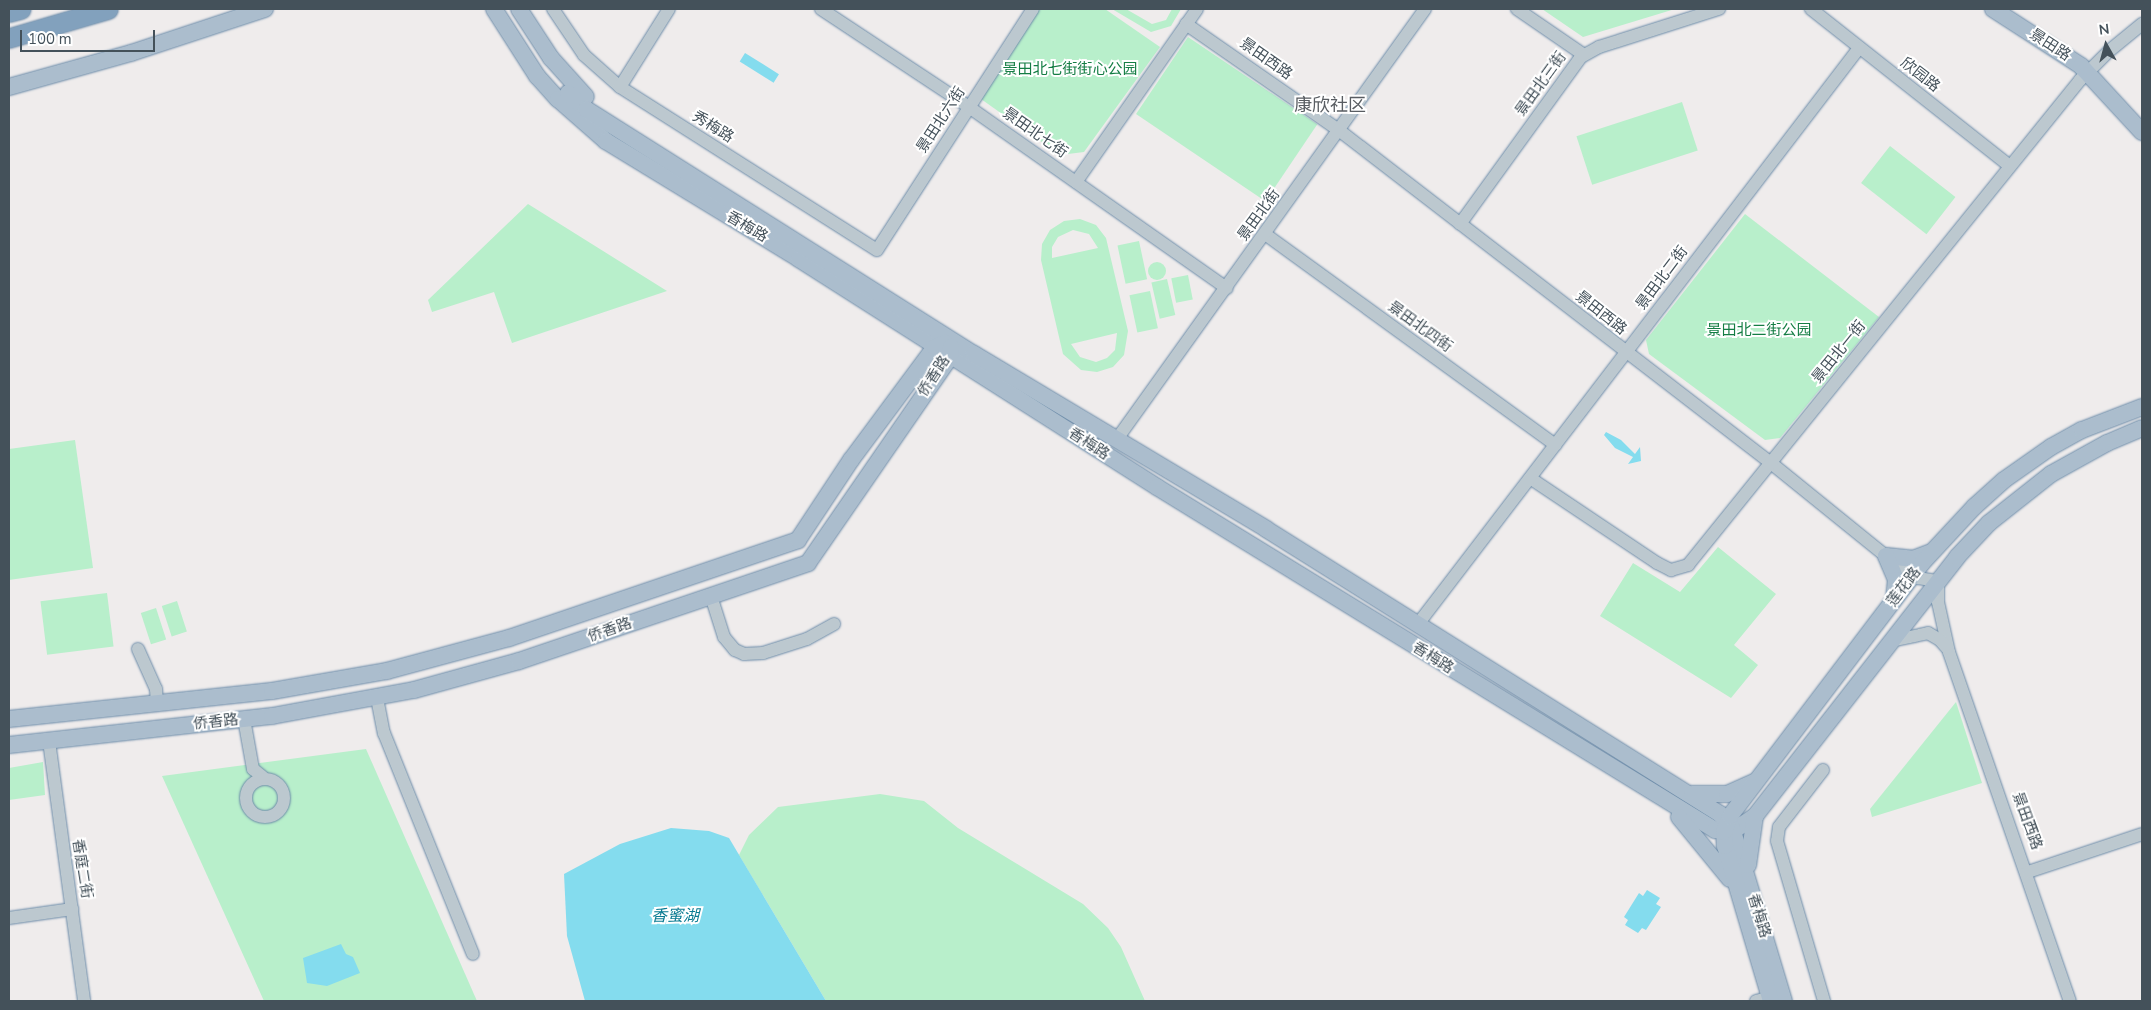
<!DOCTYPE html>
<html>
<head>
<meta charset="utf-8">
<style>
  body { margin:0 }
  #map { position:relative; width:2151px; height:1010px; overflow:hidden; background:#efecec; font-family:"Nunito Sans","Noto Sans SC",sans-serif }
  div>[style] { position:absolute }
  .green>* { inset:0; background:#b8efcb; transform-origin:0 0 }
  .round { border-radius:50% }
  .water>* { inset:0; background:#84dcee; transform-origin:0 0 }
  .roads { filter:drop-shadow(0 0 1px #6d8ca9) drop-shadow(0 0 1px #6d8ca9) }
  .minor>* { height:12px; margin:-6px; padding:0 6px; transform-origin:6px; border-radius:6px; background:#bcc8cf }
  .minor>.ring { margin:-6px; padding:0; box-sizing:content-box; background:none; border:12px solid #bcc8cf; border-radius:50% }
  .major>* { height:16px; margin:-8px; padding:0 8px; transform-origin:8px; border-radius:8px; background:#abbdcd }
  .highway>* { height:19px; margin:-9.5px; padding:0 9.5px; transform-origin:9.5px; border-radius:9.5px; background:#82a1bd }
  span { translate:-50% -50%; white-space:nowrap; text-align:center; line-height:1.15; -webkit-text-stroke:4px #fff; paint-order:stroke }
  .street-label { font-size:15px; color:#44515a }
  .park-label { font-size:15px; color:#147d44 }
  .water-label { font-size:16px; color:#097b92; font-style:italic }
  .quarter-label { font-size:18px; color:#595d62 }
  .frame { position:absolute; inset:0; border:10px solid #44515a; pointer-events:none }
  .north { position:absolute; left:2081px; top:20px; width:50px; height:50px; -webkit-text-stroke:4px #fff; paint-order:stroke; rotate:353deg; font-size:14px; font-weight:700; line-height:20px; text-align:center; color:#44515a }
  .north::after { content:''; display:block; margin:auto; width:18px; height:22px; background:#44515a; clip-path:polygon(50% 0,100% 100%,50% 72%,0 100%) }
  .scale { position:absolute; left:20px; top:30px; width:135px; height:22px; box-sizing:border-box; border:2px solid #44515a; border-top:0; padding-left:6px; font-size:15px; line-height:18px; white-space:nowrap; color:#44515a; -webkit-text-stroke:4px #fff; paint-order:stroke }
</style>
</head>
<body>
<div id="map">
  <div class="green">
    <div style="clip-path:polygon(1038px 9px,1105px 9px,1160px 47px,1084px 152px,1060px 155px,981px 99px)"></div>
    <div style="clip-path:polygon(1112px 9px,1126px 9px,1152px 24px,1166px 20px,1172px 9px,1181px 9px,1171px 26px,1151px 32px)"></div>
    <div style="clip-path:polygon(1542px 9px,1675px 9px,1583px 37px)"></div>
    <div style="left:1188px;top:37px;width:156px;height:93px;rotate:34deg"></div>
    <div style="left:1682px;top:102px;width:51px;height:111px;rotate:72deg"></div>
    <div style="left:1890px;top:146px;width:83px;height:47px;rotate:38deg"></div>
    <div style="clip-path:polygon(528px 204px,667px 291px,512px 343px,494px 292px,432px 312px,428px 300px)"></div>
    <div style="clip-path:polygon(1745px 214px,1879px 317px,1780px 438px,1765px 440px,1649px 354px,1646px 340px)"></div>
    <div style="clip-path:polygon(evenodd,1080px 219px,1096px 225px,1106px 238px,1128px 331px,1124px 355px,1113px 367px,1097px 372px,1081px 370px,1063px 354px,1041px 260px,1042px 244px,1050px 230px,1064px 221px,1080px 219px,1073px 230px,1089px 234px,1098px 248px,1052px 258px,1052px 247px,1058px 237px,1073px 230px,1080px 219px,1117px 333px,1115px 350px,1107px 358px,1096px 362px,1080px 357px,1071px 344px,1117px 333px)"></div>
    <div style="left:1139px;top:241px;width:39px;height:22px;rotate:78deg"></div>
    <div class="round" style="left:1148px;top:262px;width:18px;height:18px"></div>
    <div style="left:1188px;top:275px;width:25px;height:17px;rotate:79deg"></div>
    <div style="left:1167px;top:279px;width:37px;height:16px;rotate:77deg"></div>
    <div style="left:1150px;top:291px;width:38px;height:21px;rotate:78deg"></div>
    <div style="clip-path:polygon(75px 440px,93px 568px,9px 580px,9px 449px)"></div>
    <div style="clip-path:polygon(1718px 547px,1776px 594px,1734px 645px,1758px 665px,1731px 698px,1600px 616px,1633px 563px,1680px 592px)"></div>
    <div style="left:107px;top:593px;width:54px;height:67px;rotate:83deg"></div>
    <div style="left:177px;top:601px;width:32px;height:16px;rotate:72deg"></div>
    <div style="left:156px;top:608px;width:33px;height:16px;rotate:72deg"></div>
    <div style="clip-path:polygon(1956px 702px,1982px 783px,1872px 817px,1870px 809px)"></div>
    <div style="clip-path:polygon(366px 749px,477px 1001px,264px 1001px,162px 776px)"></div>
    <div style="clip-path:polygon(43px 762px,45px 795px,9px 800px,9px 768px)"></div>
    <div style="clip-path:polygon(880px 794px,924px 801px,958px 828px,1083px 904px,1108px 928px,1121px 947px,1145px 1001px,826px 1001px,739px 855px,749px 835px,778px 807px)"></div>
  </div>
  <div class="water">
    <div style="left:745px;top:53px;width:40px;height:10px;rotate:32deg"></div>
    <div style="clip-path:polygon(1606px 432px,1621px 440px,1635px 454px,1640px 447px,1641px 461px,1628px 464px,1633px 457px,1615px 448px,1604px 435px)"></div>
    <div style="clip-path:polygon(671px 828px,709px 831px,729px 838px,826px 1001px,585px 1001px,567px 936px,564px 874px,620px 844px)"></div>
    <div style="clip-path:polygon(1647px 890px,1660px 898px,1656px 904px,1661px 907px,1646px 930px,1642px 928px,1638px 933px,1625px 925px,1628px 920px,1624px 917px,1639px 893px,1643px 896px)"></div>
    <div style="clip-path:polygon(341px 944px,346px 954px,353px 957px,360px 973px,327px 986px,307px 983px,303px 958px)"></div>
  </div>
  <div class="roads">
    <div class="minor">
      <div style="left:553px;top:9px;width:55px;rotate:56deg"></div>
      <div style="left:584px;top:55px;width:48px;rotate:41.6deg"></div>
      <div style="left:620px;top:87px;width:304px;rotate:32.4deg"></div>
      <div style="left:877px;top:250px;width:287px;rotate:-57.1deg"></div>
      <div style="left:821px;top:9px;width:178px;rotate:33.5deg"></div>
      <div style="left:969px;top:107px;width:315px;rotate:35.1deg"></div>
      <div style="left:1517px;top:9px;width:81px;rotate:34.5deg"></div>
      <div style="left:1811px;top:9px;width:253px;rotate:38.3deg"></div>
      <div style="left:1186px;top:24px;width:188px;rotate:34.8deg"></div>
      <div style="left:1340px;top:131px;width:544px;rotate:37.61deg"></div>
      <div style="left:1771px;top:463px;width:181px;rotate:39deg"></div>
      <div style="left:1912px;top:577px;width:26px;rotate:9deg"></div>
      <div style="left:1938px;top:581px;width:21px;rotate:90deg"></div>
      <div style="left:1938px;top:602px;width:51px;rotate:77.6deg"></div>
      <div style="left:1949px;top:652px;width:369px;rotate:70.9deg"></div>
      <div style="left:620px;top:87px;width:92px;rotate:-57.9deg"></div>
      <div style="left:1076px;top:182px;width:211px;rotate:-55deg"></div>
      <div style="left:1460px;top:224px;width:206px;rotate:-54.1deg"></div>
      <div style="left:1581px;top:57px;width:21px;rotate:-29deg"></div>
      <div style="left:1599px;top:47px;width:126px;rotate:-17.6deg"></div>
      <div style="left:1265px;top:234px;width:359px;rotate:36deg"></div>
      <div style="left:1117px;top:439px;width:529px;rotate:-54.39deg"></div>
      <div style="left:1530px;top:478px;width:153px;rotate:33.8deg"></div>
      <div style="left:1657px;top:563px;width:16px;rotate:27deg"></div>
      <div style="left:1671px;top:570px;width:18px;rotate:-16deg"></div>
      <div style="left:1688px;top:565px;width:624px;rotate:-51.05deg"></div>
      <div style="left:2080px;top:80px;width:41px;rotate:-45deg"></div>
      <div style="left:2109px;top:51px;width:43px;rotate:-39.3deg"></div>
      <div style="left:711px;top:596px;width:43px;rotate:72.4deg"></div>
      <div style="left:724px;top:637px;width:17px;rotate:50deg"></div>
      <div style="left:735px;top:650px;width:10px;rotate:24deg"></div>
      <div style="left:744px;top:654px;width:19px;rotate:-3deg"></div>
      <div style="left:763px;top:653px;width:46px;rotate:-17.7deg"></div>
      <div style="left:807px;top:639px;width:31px;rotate:-29deg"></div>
      <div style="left:1418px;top:624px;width:725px;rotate:-52.56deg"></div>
      <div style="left:1891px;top:641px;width:38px;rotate:-12deg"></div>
      <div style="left:1928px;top:633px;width:14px;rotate:30deg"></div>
      <div style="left:1940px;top:640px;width:11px;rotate:49deg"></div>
      <div style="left:138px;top:649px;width:44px;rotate:65.8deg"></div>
      <div style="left:156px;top:689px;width:15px;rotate:86deg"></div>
      <div style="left:377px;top:698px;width:36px;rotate:79deg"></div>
      <div style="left:384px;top:733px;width:238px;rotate:68.1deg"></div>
      <div style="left:244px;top:719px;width:51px;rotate:79.8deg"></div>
      <div style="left:253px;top:769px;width:13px;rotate:39deg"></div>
      <div style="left:49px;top:741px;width:262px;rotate:82.3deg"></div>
      <div style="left:1823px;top:770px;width:72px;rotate:127.7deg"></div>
      <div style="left:1779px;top:827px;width:14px;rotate:98deg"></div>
      <div style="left:1777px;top:841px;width:167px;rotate:73.6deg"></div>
      <div class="ring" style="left:246px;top:779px;width:26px;height:26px"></div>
      <div style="left:2028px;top:872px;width:120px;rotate:-18.4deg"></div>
      <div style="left:9px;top:918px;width:64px;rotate:-8.1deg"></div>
      <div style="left:1756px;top:1001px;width:23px;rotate:-15deg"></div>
    </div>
    <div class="major">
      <div style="left:494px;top:9px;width:80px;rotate:57.3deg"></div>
      <div style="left:537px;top:76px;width:31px;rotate:48deg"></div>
      <div style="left:558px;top:99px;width:64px;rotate:41.2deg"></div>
      <div style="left:606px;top:141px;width:226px;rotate:31.4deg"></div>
      <div style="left:799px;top:259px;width:424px;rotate:32.5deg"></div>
      <div style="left:1157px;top:487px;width:655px;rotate:31.58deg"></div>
      <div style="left:1715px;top:830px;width:18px;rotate:3deg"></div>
      <div style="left:1733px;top:831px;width:27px;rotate:-34deg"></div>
      <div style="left:1755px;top:816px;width:328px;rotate:-52deg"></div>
      <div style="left:1957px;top:557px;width:47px;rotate:-46.7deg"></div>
      <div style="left:1989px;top:523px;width:79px;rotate:-38.3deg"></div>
      <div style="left:2051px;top:474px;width:64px;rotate:-29deg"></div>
      <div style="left:2107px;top:443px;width:38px;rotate:-23deg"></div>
      <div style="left:519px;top:9px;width:59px;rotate:56.9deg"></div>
      <div style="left:551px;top:58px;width:52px;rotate:48.1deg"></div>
      <div style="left:1993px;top:9px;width:105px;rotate:32.9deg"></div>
      <div style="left:2081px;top:66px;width:90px;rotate:47.3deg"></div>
      <div style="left:9px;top:87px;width:127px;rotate:-15.6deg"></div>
      <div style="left:131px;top:53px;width:141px;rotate:-18.2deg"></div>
      <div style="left:568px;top:93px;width:24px;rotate:42deg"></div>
      <div style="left:586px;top:109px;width:459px;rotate:32.3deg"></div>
      <div style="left:974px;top:354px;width:340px;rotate:30.9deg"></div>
      <div style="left:1266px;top:529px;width:536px;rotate:32.12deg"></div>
      <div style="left:1720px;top:814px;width:18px;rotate:49deg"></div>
      <div style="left:1732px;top:828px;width:181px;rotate:73.3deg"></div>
      <div style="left:1886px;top:556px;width:27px;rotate:6deg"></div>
      <div style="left:1913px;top:559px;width:19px;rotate:-21deg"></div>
      <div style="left:1886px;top:556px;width:26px;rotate:67deg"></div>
      <div style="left:1896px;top:580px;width:20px;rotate:96deg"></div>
      <div style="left:9px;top:719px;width:264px;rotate:-6.1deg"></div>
      <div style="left:272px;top:691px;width:117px;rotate:-9.9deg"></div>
      <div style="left:387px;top:671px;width:126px;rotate:-15.1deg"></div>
      <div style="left:509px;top:638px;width:305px;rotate:-18.7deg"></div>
      <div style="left:798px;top:540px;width:96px;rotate:-56.5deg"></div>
      <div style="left:851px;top:460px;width:141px;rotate:-53.4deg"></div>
      <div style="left:935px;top:347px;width:11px;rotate:-22deg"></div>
      <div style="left:9px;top:745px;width:265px;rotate:-6.3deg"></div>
      <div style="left:272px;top:716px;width:144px;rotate:-10.4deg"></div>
      <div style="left:414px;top:690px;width:109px;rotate:-15.4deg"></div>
      <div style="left:519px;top:661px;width:305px;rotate:-18.7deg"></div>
      <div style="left:808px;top:563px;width:250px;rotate:-55.4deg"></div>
      <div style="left:950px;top:357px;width:10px;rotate:-84deg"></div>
      <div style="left:1692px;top:794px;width:35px"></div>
      <div style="left:1727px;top:794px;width:30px;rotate:-24deg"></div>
      <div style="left:1679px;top:817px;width:80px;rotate:50.6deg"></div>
      <div style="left:1748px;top:865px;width:49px;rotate:-81.9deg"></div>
      <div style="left:1771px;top:1001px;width:162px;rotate:-106.5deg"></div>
      <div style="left:1725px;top:846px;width:14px;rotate:-94deg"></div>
      <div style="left:1724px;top:832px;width:17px;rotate:-69deg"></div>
      <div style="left:1730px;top:816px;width:316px;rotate:-52.8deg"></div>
      <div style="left:1921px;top:564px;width:78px;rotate:-47.1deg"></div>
      <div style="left:1974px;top:507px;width:40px;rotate:-42deg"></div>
      <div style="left:2004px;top:480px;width:57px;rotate:-35.1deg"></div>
      <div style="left:2051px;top:447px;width:35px;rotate:-29deg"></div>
      <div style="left:2082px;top:430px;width:64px;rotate:-21deg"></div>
    </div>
    <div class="highway">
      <div style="left:9px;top:12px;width:12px;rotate:-14deg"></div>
      <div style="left:9px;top:38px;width:103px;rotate:-16.3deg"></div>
    </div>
  </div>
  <div class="street-label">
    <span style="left:2050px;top:45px;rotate:33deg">景田路</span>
    <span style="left:1266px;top:59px;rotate:35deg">景田西路</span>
    <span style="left:1920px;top:75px;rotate:38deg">欣园路</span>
    <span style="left:1541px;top:84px;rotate:-54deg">景田北三街</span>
    <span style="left:941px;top:120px;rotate:-57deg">景田北六街</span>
    <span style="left:713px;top:127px;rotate:32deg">秀梅路</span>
    <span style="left:1035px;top:133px;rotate:35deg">景田北七街</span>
    <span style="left:1259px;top:215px;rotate:-54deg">景田北街</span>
    <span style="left:747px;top:227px;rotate:31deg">香梅路</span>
    <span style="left:1662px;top:278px;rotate:-53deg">景田北二街</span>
    <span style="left:1601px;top:313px;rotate:38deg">景田西路</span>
    <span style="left:1420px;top:327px;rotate:36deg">景田北四街</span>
    <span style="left:1839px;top:352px;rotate:-51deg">景田北一街</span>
    <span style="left:934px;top:376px;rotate:-57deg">侨香路</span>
    <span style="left:1089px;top:444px;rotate:33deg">香梅路</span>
    <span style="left:1904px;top:587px;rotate:-53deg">莲花路</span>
    <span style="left:610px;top:630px;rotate:-19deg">侨香路</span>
    <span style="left:1433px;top:658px;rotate:32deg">香梅路</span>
    <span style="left:216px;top:722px;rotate:-6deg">侨香路</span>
    <span style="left:2027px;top:821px;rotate:70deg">景田西路</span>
    <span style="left:82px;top:869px;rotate:81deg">香庭二街</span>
    <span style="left:1759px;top:916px;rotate:73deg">香梅路</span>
  </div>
  <div class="park-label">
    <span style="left:1070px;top:70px">景田北七街街心公园</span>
    <span style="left:1759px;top:331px">景田北二街公园</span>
  </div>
  <div class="water-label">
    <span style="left:675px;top:916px">香蜜湖</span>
  </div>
  <div class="quarter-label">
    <span style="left:1330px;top:105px">康欣社区</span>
  </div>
  <div class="frame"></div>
  <div class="north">N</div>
  <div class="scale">100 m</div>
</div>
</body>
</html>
